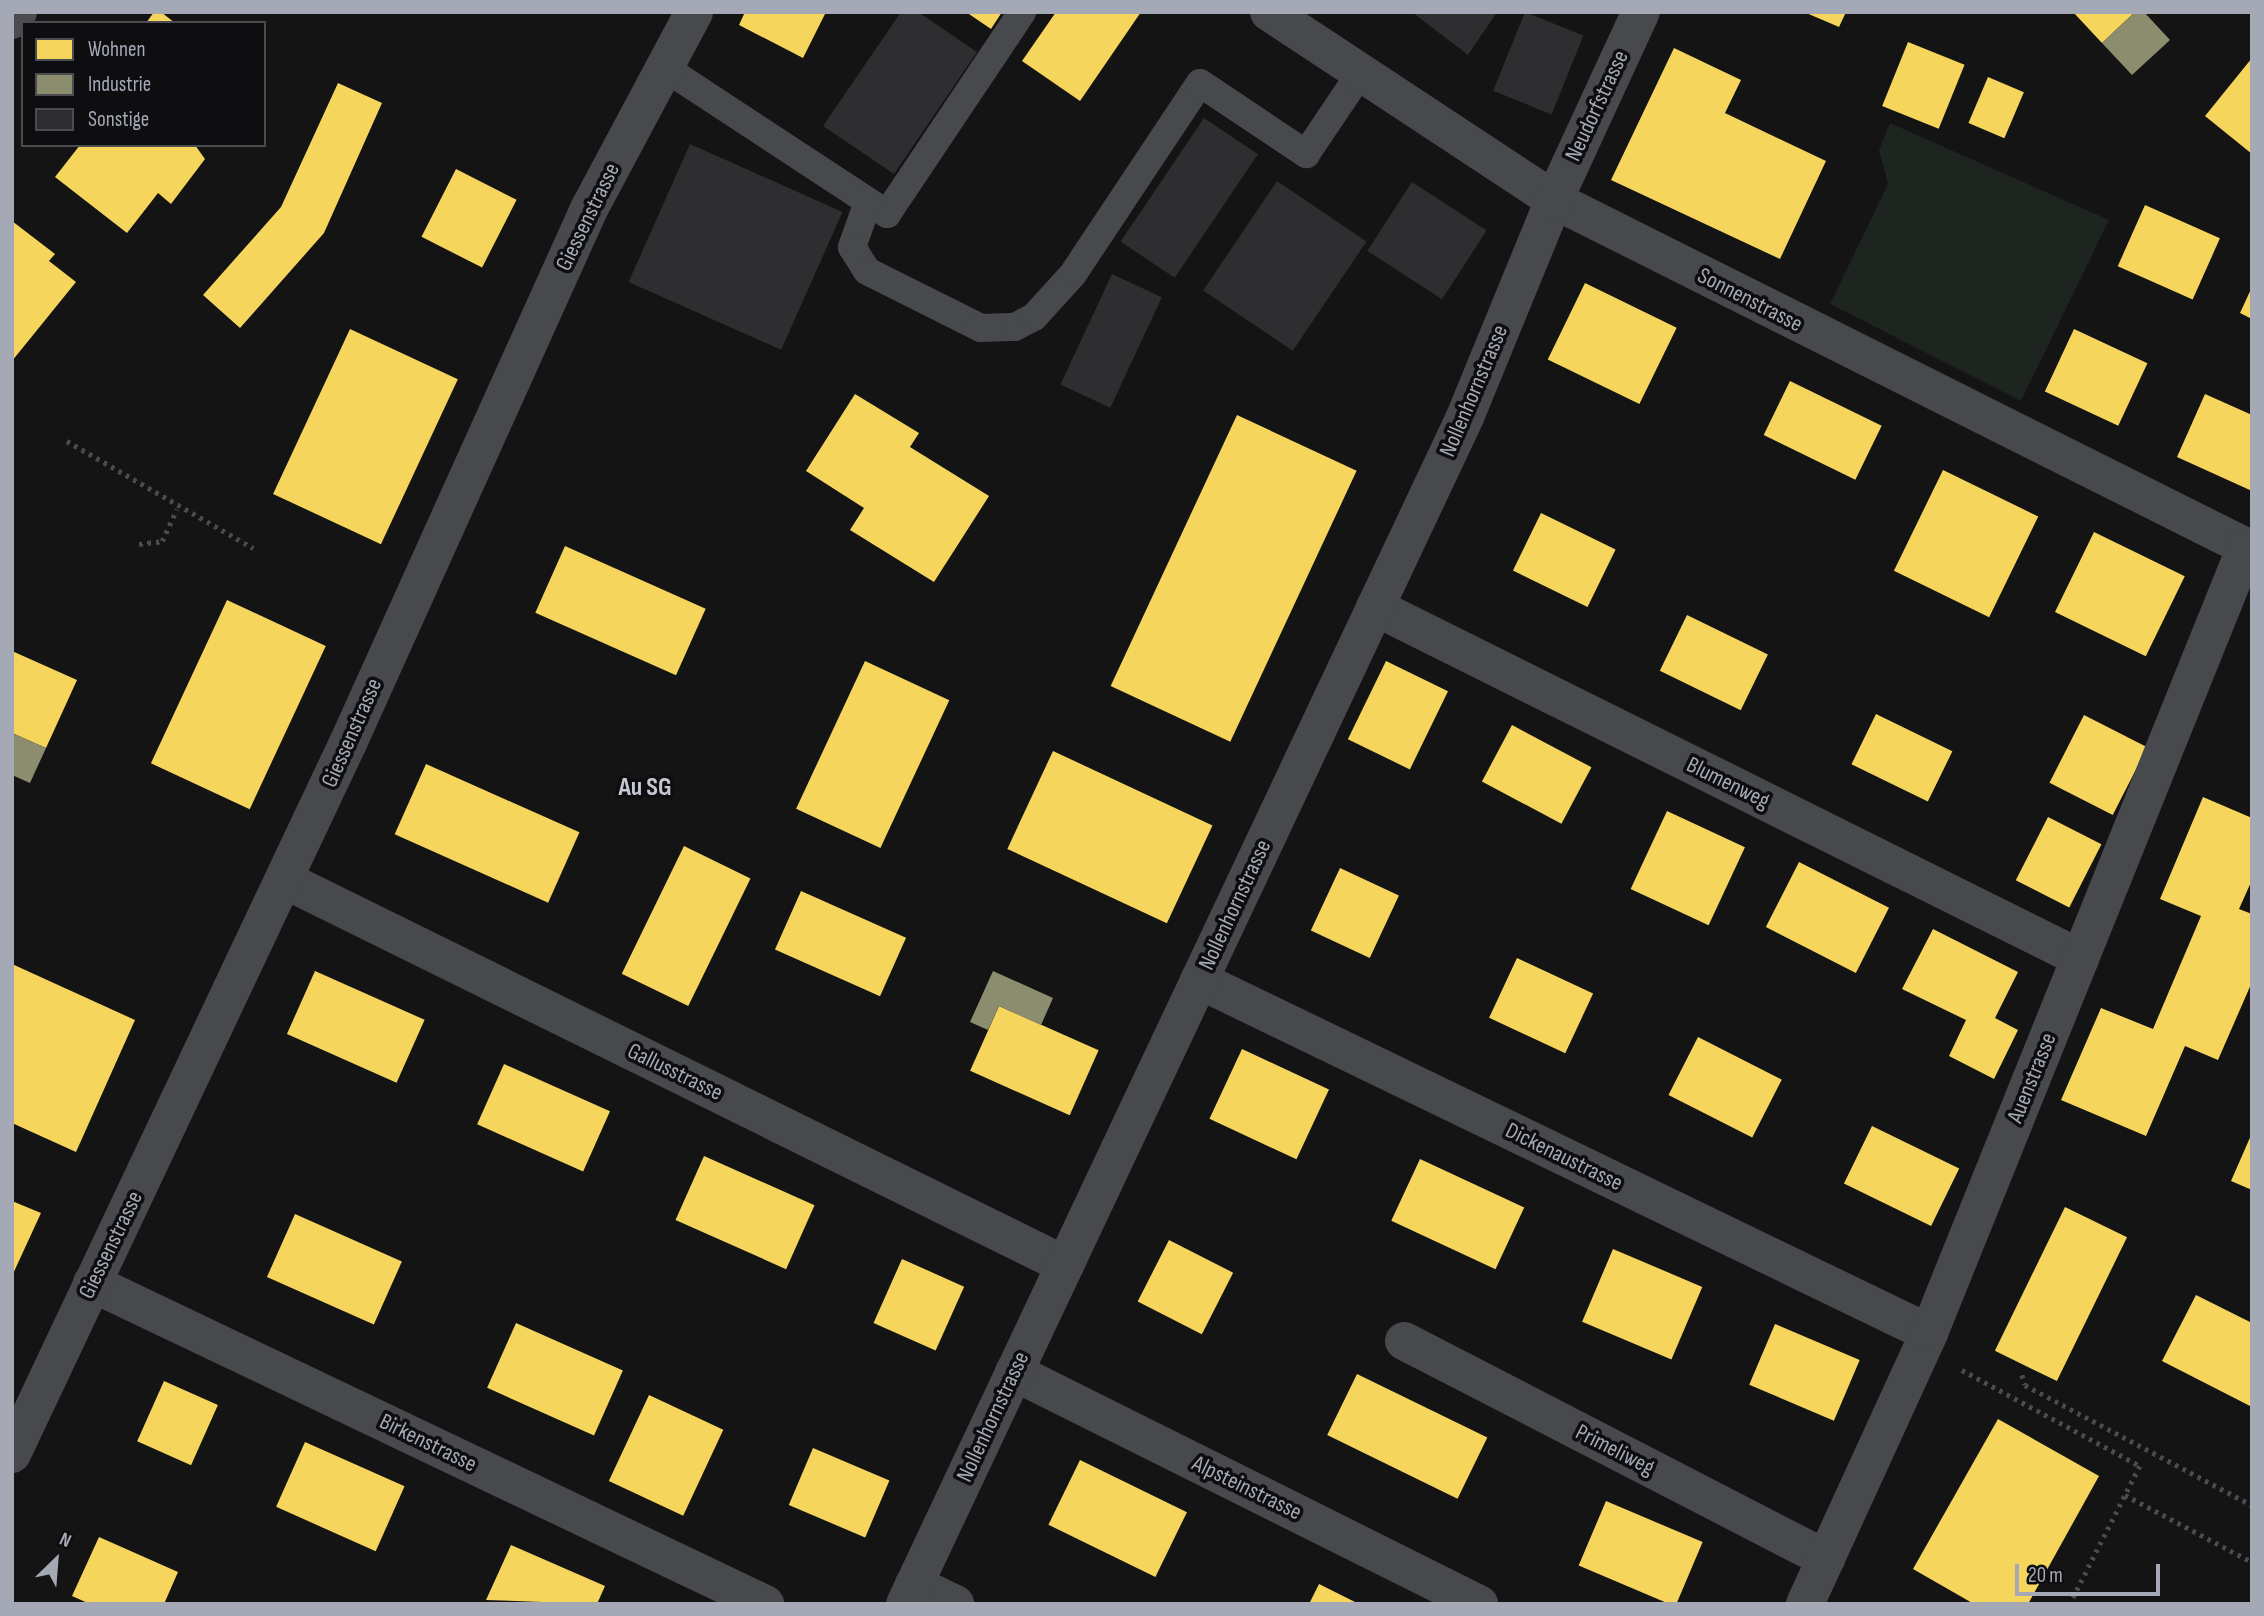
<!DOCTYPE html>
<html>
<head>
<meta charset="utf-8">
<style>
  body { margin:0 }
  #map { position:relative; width:2264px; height:1616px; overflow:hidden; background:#141414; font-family:"Sofia Sans Condensed",sans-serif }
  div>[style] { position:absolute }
  .green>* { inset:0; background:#1e241f }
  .homes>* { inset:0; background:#f6d55c; transform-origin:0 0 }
  .industry>* { inset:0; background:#8c8c6e }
  .building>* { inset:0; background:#2e2e30; transform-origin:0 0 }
  .path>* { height:4.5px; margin-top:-2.25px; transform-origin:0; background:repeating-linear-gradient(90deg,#4a4b4f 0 3.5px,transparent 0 8.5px) }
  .lane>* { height:28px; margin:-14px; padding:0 14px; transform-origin:14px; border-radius:14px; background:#48494d }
  .street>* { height:38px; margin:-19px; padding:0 19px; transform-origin:19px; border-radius:19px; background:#48494d }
  .primary>* { height:38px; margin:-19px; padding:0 19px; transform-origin:19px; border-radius:19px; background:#4a4c4f }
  span { translate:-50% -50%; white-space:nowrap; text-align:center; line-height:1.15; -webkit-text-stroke:7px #0e0e10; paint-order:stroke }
  .street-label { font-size:23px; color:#a5a9b5 }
  .quarter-label { font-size:26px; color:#c6c8d1; font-weight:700 }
  .frame { position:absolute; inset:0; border:14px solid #a5a9b5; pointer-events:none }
  .legend { position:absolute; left:21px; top:21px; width:245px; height:126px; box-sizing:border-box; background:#0e0e10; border:2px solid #4a4c52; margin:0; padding:9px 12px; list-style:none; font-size:21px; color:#a5a9b5 }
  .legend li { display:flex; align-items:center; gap:14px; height:35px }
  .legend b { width:35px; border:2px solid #4a4c52 }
  .north { position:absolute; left:21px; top:1525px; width:70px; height:70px; -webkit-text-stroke:5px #0e0e10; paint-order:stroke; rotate:25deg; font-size:19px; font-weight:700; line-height:28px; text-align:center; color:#a5a9b5 }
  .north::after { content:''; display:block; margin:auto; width:24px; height:32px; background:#a5a9b5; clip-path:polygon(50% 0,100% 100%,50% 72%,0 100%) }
  .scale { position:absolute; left:2015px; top:1564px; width:145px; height:32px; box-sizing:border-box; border:4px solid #a5a9b5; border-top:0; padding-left:9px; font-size:21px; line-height:24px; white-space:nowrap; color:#a5a9b5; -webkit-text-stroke:5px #0e0e10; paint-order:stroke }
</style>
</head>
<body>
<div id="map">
  <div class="green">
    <div style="clip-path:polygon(1890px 123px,2109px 220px,2021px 401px,1830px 304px,1888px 184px,1879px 150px)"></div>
  </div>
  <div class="homes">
    <div style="clip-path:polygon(154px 12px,161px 12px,175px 23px,146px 23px)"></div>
    <div style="clip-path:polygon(745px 12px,826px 12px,803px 58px,739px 25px)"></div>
    <div style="clip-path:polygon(966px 12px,1002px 12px,991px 29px)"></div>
    <div style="clip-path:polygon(1056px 12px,1141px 12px,1080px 101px,1022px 61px)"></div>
    <div style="clip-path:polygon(1804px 12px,1846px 12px,1839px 27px)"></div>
    <div style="clip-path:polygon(2073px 12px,2135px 12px,2102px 43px)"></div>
    <div style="left:1908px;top:42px;width:61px;height:69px;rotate:22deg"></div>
    <div style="clip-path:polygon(1674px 48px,1741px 80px,1725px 113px,1826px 161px,1780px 259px,1611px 180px)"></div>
    <div style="clip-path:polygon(2252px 58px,2252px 154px,2205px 116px)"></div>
    <div style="left:1988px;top:77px;width:39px;height:50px;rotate:23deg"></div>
    <div style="clip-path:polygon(338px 83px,382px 103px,324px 233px,240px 328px,203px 295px,281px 207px)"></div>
    <div style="clip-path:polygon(80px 145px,195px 145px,205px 159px,171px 204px,158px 193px,127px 233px,55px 177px)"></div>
    <div style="left:456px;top:169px;width:68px;height:76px;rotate:27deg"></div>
    <div style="left:2145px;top:205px;width:82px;height:67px;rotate:24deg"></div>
    <div style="clip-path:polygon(12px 221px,55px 254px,49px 261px,76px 282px,12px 361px)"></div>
    <div style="left:1585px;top:283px;width:102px;height:85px;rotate:26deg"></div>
    <div style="clip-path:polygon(2252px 287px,2252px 319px,2240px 313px)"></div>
    <div style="left:350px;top:329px;width:119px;height:182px;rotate:25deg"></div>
    <div style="left:2074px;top:329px;width:81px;height:69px;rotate:25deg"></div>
    <div style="left:1790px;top:381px;width:102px;height:60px;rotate:26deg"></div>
    <div style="clip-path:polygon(855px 394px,919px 433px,910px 447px,989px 496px,934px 582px,850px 530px,864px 508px,806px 471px)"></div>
    <div style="clip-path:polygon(2205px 394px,2252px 415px,2252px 491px,2177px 457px)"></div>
    <div style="left:1237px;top:415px;width:132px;height:299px;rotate:25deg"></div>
    <div style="left:1943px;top:470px;width:106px;height:112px;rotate:26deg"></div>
    <div style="left:1541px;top:513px;width:83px;height:64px;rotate:26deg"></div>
    <div style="left:2094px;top:532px;width:101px;height:89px;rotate:26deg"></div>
    <div style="left:565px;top:546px;width:154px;height:73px;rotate:24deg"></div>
    <div style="left:227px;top:600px;width:109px;height:180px;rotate:25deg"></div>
    <div style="left:1687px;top:615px;width:90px;height:62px;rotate:26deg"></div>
    <div style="clip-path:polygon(12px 651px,77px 680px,46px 748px,12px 733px)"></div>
    <div style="left:865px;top:661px;width:93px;height:163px;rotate:25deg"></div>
    <div style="left:1386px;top:661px;width:69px;height:87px;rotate:26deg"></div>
    <div style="left:1876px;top:714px;width:85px;height:56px;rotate:26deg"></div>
    <div style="left:2084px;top:715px;width:71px;height:76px;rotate:27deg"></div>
    <div style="left:1512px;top:725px;width:90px;height:64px;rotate:28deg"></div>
    <div style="left:1053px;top:751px;width:176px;height:108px;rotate:25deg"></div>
    <div style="left:426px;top:764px;width:168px;height:77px;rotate:24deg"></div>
    <div style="clip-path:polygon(2203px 797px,2252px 818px,2252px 880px,2239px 909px,2252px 914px,2252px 982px,2218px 1060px,2185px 1046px,2146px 1136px,2061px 1100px,2101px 1008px,2153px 1029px,2201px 916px,2160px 899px)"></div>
    <div style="left:1667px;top:811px;width:86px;height:86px;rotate:25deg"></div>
    <div style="left:2048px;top:817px;width:60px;height:71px;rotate:27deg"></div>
    <div style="left:684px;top:846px;width:74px;height:142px;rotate:26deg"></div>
    <div style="left:1799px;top:862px;width:101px;height:73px;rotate:27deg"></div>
    <div style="left:1340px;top:868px;width:65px;height:69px;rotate:25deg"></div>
    <div style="left:801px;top:891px;width:115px;height:64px;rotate:24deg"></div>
    <div style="clip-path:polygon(1933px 929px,2018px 972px,1995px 1018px,2018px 1030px,1994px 1079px,1949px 1056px,1966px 1020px,1902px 989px)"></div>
    <div style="left:1517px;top:958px;width:84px;height:66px;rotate:25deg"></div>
    <div style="clip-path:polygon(12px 964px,135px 1020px,76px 1152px,12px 1123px)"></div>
    <div style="left:315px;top:971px;width:120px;height:69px;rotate:24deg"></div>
    <div style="left:999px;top:1006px;width:109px;height:71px;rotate:24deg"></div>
    <div style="left:1698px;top:1037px;width:94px;height:65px;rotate:27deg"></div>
    <div style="left:1242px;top:1049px;width:96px;height:77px;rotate:25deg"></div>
    <div style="left:504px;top:1064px;width:116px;height:66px;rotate:24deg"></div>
    <div style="left:1872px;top:1126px;width:97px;height:64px;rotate:26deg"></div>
    <div style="clip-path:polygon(2252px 1133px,2252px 1190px,2231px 1181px)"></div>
    <div style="left:704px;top:1156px;width:121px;height:70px;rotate:24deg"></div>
    <div style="left:1420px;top:1159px;width:115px;height:68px;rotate:25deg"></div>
    <div style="clip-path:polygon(12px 1201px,41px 1213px,12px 1276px)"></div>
    <div style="left:2065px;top:1207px;width:69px;height:160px;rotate:26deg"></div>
    <div style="left:295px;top:1214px;width:117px;height:69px;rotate:24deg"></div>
    <div style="left:1169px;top:1240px;width:72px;height:69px;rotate:27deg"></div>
    <div style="left:1613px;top:1249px;width:97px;height:79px;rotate:23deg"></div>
    <div style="left:902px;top:1259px;width:68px;height:70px;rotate:24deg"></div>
    <div style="clip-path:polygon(2196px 1295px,2252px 1323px,2252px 1407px,2162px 1361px)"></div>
    <div style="left:516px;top:1323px;width:117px;height:71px;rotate:24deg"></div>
    <div style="left:1775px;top:1324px;width:92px;height:66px;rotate:23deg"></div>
    <div style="left:1357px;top:1374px;width:145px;height:68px;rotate:26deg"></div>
    <div style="left:164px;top:1381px;width:59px;height:66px;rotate:24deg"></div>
    <div style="left:649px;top:1395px;width:82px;height:95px;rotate:25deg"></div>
    <div style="clip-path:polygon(1998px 1419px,2099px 1476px,2028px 1604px,1974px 1604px,1913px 1569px)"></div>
    <div style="left:305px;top:1442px;width:109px;height:71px;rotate:24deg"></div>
    <div style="left:813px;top:1448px;width:83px;height:62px;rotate:23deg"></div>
    <div style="left:1080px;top:1460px;width:119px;height:72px;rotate:26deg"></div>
    <div style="left:1606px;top:1501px;width:105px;height:70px;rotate:23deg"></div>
    <div style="clip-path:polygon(99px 1537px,178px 1572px,164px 1604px,90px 1604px,72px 1596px)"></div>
    <div style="clip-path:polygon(511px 1545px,605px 1586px,597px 1604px,486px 1600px)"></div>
    <div style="clip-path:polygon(1319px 1584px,1359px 1604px,1309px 1604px)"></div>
  </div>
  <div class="industry">
    <div style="clip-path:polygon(2135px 12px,2144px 12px,2170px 40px,2132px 75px,2102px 43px)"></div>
    <div style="clip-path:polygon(12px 733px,46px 748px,30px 783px,12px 775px)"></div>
    <div style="clip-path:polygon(993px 971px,1053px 998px,1041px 1025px,999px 1006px,988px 1030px,970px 1022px)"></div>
  </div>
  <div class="building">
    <div style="clip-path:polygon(901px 12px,918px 12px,977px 52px,894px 174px,823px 126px)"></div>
    <div style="clip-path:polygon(1412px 12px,1497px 12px,1468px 55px)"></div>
    <div style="left:1525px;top:12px;width:63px;height:85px;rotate:22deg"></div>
    <div style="left:1204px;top:118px;width:65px;height:149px;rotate:34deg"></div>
    <div style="left:690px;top:144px;width:167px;height:151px;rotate:24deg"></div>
    <div style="left:1277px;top:181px;width:108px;height:132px;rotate:34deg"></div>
    <div style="left:1412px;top:182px;width:89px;height:82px;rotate:33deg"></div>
    <div style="left:1112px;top:274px;width:55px;height:122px;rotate:25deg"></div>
  </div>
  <div class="path">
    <div style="left:67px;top:441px;width:215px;rotate:29.9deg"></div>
    <div style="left:139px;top:544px;width:23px;rotate:-7deg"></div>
    <div style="left:162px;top:541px;width:35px;rotate:-65deg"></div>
    <div style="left:1962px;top:1370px;width:202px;rotate:28.3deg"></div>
    <div style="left:2140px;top:1466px;width:155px;rotate:116.9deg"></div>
    <div style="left:2022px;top:1375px;width:10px;rotate:73deg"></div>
    <div style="left:2025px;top:1385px;width:257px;rotate:27.9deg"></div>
    <div style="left:2125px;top:1495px;width:144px;rotate:27.8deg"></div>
  </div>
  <div class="lane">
    <div style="left:665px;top:68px;width:266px;rotate:33.3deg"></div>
    <div style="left:887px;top:214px;width:243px;rotate:-56.2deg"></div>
    <div style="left:868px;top:202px;width:48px;rotate:109.6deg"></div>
    <div style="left:852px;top:247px;width:28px;rotate:58deg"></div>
    <div style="left:867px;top:271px;width:127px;rotate:26.6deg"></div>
    <div style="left:981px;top:328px;width:34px;rotate:-2deg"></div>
    <div style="left:1015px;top:327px;width:21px;rotate:-28deg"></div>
    <div style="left:1034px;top:317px;width:58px;rotate:-47.8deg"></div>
    <div style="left:1073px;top:274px;width:229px;rotate:-56.4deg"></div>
    <div style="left:1200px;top:83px;width:128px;rotate:33.8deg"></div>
    <div style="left:1306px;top:154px;width:95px;rotate:-56.1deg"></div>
  </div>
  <div class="street">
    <div style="left:1269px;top:12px;width:341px;rotate:33.4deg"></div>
    <div style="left:1554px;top:200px;width:781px;rotate:26.63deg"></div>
    <div style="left:1375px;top:607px;width:788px;rotate:26.47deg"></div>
    <div style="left:285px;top:880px;width:870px;rotate:26.27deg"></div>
    <div style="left:1199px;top:980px;width:811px;rotate:25.81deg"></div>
    <div style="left:92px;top:1283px;width:746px;rotate:25.5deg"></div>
    <div style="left:1404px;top:1341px;width:475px;rotate:27.3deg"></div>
    <div style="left:1014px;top:1372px;width:520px;rotate:26.52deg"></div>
    <div style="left:12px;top:1454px;width:786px;rotate:-64.71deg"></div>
    <div style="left:348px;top:743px;width:586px;rotate:-65.71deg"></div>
    <div style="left:589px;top:209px;width:223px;rotate:-61.9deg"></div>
    <div style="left:914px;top:1584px;width:46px;rotate:26deg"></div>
    <div style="left:905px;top:1604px;width:1312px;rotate:-64.74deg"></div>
    <div style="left:1465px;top:417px;width:235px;rotate:-67.7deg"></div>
    <div style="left:1554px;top:200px;width:207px;rotate:-65.2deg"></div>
    <div style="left:1805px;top:1604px;width:298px;rotate:-65.4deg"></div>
    <div style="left:1929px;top:1333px;width:848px;rotate:-68.04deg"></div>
  </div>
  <div class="primary">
    <div style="left:12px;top:20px;width:10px;rotate:-53deg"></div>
  </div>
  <div class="street-label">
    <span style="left:1597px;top:106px;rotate:-65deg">Neudorfstrasse</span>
    <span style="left:588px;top:217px;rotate:-64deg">Giessenstrasse</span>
    <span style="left:1750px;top:300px;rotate:27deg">Sonnenstrasse</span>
    <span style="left:1474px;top:391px;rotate:-67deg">Nollenhornstrasse</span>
    <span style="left:352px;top:733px;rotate:-66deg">Giessenstrasse</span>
    <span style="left:1728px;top:783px;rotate:26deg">Blumenweg</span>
    <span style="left:1235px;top:905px;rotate:-65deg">Nollenhornstrasse</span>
    <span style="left:675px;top:1072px;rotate:26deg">Gallusstrasse</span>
    <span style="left:2032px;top:1078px;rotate:-68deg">Auenstrasse</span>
    <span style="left:1564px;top:1157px;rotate:26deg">Dickenaustrasse</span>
    <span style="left:111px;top:1245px;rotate:-64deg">Giessenstrasse</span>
    <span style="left:993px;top:1417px;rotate:-65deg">Nollenhornstrasse</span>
    <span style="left:428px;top:1443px;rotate:26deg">Birkenstrasse</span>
    <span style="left:1615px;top:1450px;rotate:27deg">Primeliweg</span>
    <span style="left:1247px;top:1488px;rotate:26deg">Alpsteinstrasse</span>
  </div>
  <div class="quarter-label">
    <span style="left:645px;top:788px">Au SG</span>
  </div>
  <div class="frame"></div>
  <ul class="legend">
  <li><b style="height:19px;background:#f6d55c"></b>Wohnen</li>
  <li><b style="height:19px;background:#8c8c6e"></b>Industrie</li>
  <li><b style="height:19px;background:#2e2e30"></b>Sonstige</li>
  </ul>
  <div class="north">N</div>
  <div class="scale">20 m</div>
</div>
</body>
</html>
